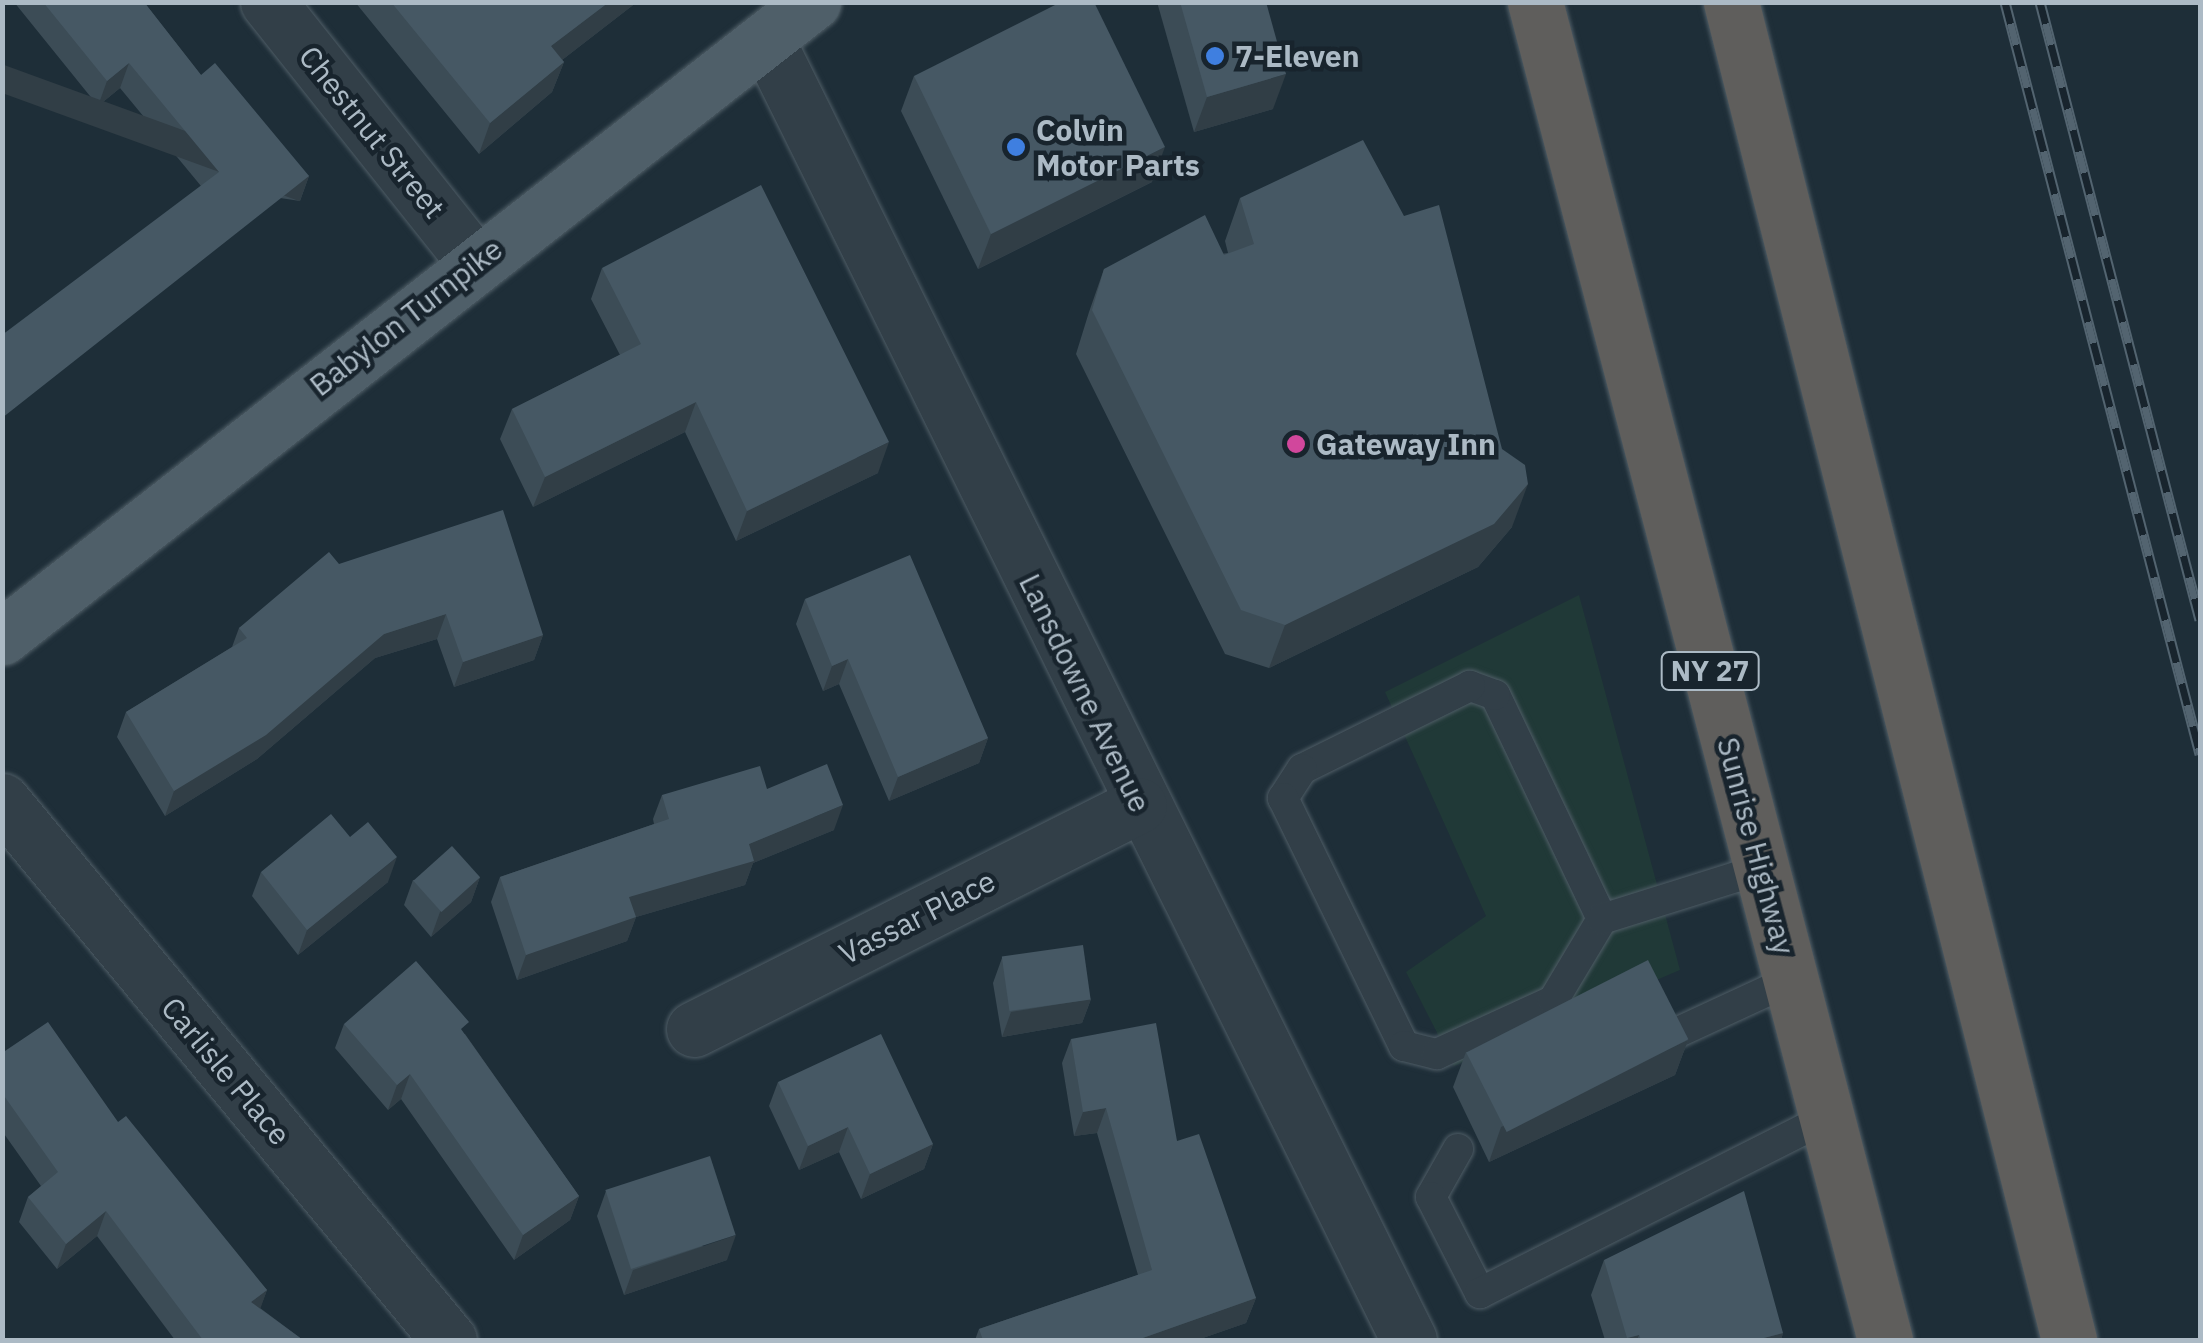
<!DOCTYPE html>
<html>
<head>
<meta charset="utf-8">
<style>
  body { margin:0 }
  #map { position:relative; width:2203px; height:1343px; overflow:hidden; background:#1e2e38; font-family:"IBM Plex Sans",sans-serif }
  div>[style] { position:absolute }
  .green>* { inset:0; background:#203937 }
  .roads { filter:drop-shadow(0 0 2px #4f5d66) drop-shadow(0 0 2px #4f5d66) }
  .service>* { height:30px; margin:-15px; padding:0 15px; transform-origin:15px; border-radius:15px; background:#323f48 }
  .minor>* { height:55px; margin:-27.5px; padding:0 27.5px; transform-origin:27.5px; border-radius:27.5px; background:#323f48 }
  .primary>* { height:55px; margin:-27.5px; padding:0 27.5px; transform-origin:27.5px; border-radius:27.5px; background:#4f5f69 }
  .trunk>* { height:55px; margin:-27.5px; padding:0 27.5px; transform-origin:27.5px; border-radius:27.5px; background:#5f5e5c }
  .rail>* { height:11px; margin-top:-5.5px; transform-origin:0; background:repeating-linear-gradient(90deg,#18242d 0 22px,#536470 0 44px); box-sizing:border-box; border-block:2px solid #536470 }
  .wall>* { inset:0; background:#3c4c56 }
  .shaded-wall>* { inset:0; background:#313e46; transform-origin:0 0 }
  .building>* { inset:0; background:#465864; transform-origin:0 0 }
  .dots>* { width:28px; height:28px; translate:-50% -50%; box-sizing:border-box; border:5px solid #18242d; border-radius:50% }
  span { translate:-50% -50%; white-space:nowrap; text-align:center; line-height:1.15; -webkit-text-stroke:9px #18242d; paint-order:stroke }
  .shield-label span { padding:2px 8px; background:#18242d; border:2px solid; border-radius:8px; -webkit-text-stroke-width:0 }
  .shield-label { font-size:28px; color:#acbac5; font-weight:700 }
  .poi-label { font-size:30px; color:#acbac5; font-weight:700 }
  .left { translate:0 -50%; text-align:left }
  .street-label { font-size:30px; color:#acbac5 }
  .frame { position:absolute; inset:0; border:5px solid #acbac5; pointer-events:none }
</style>
</head>
<body>
<div id="map">
  <div class="green">
    <div style="clip-path:polygon(1579px 595px,1680px 970px,1454px 1066px,1406px 972px,1486px 916px,1385px 692px)"></div>
  </div>
  <div class="roads">
    <div class="service">
      <div style="left:1602px;top:919px;width:248px;rotate:-115.5deg"></div>
      <div style="left:1495px;top:695px;width:27px;rotate:-160deg"></div>
      <div style="left:1470px;top:686px;width:187px;rotate:153.7deg"></div>
      <div style="left:1302px;top:769px;width:35px;rotate:123deg"></div>
      <div style="left:1283px;top:798px;width:276px;rotate:64deg"></div>
      <div style="left:1404px;top:1046px;width:34px;rotate:14deg"></div>
      <div style="left:1437px;top:1054px;width:128px;rotate:-24.6deg"></div>
      <div style="left:1553px;top:1001px;width:96px;rotate:-59.1deg"></div>
      <div style="left:1602px;top:919px;width:168px;rotate:-17.4deg"></div>
      <div style="left:1674px;top:1034px;width:129px;rotate:-24.8deg"></div>
      <div style="left:1458px;top:1149px;width:55px;rotate:119.4deg"></div>
      <div style="left:1431px;top:1197px;width:108px;rotate:63deg"></div>
      <div style="left:1480px;top:1293px;width:389px;rotate:-26.8deg"></div>
    </div>
    <div class="minor">
      <div style="left:268px;top:2px;width:332px;rotate:51.5deg"></div>
      <div style="left:767px;top:41px;width:1449px;rotate:63.7deg"></div>
      <div style="left:2px;top:801px;width:700px;rotate:50.33deg"></div>
      <div style="left:694px;top:1029px;width:498px;rotate:-26.7deg"></div>
    </div>
    <div class="primary">
      <div style="left:2px;top:637px;width:1030px;rotate:-38.06deg"></div>
    </div>
    <div class="trunk">
      <div style="left:1535px;top:2px;width:1383px;rotate:75.34deg"></div>
      <div style="left:1731px;top:2px;width:1380px;rotate:75.82deg"></div>
    </div>
  </div>
  <div class="rail">
    <div style="left:2005px;top:2px;width:777px;rotate:75.46deg"></div>
    <div style="left:2040px;top:2px;width:638px;rotate:75.48deg"></div>
  </div>
  <div class="wall">
    <div style="clip-path:polygon(14px 2px,144px 2px,201px 75px,309px 176px,300px 201px,201px 186px,120px 88px,98px 106px)"></div>
    <div style="clip-path:polygon(355px 2px,637px 2px,562px 60px,564px 62px,552px 92px,479px 154px)"></div>
    <div style="clip-path:polygon(1157px 2px,1266px 2px,1273px 109px,1194px 132px)"></div>
    <div style="clip-path:polygon(914px 76px,1152px 182px,978px 269px,901px 111px)"></div>
    <div style="clip-path:polygon(1240px 198px,1512px 527px,1478px 567px,1269px 668px,1225px 654px,1076px 354px,1089px 312px,1104px 269px,1228px 253px,1225px 241px)"></div>
    <div style="clip-path:polygon(602px 268px,878px 473px,736px 541px,685px 432px,533px 507px,500px 439px,512px 409px,620px 355px,591px 299px)"></div>
    <div style="clip-path:polygon(339px 564px,543px 635px,534px 660px,454px 687px,437px 639px,375px 658px,257px 759px,165px 816px,117px 737px,126px 712px,232px 647px,239px 628px)"></div>
    <div style="clip-path:polygon(805px 599px,988px 738px,979px 763px,889px 801px,839px 684px,823px 691px,796px 624px)"></div>
    <div style="clip-path:polygon(767px 789px,834px 830px,753px 863px,745px 885px,636px 917px,627px 941px,517px 980px,491px 902px,500px 877px,654px 824px,653px 819px,662px 795px)"></div>
    <div style="clip-path:polygon(261px 872px,388px 882px,298px 955px,252px 896px)"></div>
    <div style="clip-path:polygon(480px 877px,471px 902px,431px 937px,404px 905px,413px 880px)"></div>
    <div style="clip-path:polygon(1002px 958px,1091px 999px,1082px 1023px,1002px 1037px,993px 983px)"></div>
    <div style="clip-path:polygon(344px 1024px,465px 1034px,579px 1196px,570px 1220px,514px 1260px,401px 1099px,388px 1110px,335px 1048px)"></div>
    <div style="clip-path:polygon(1071px 1039px,1177px 1141px,1256px 1298px,1246px 1323px,1197px 1340px,975px 1340px,979px 1329px,1138px 1275px,1097px 1133px,1074px 1136px,1062px 1063px)"></div>
    <div style="clip-path:polygon(1688px 1040px,1675px 1075px,1489px 1162px,1453px 1087px,1466px 1052px)"></div>
    <div style="clip-path:polygon(2px 1053px,118px 1122px,267px 1290px,260px 1308px,303px 1340px,175px 1340px,97px 1236px,57px 1269px,19px 1222px,28px 1197px,41px 1186px,2px 1131px)"></div>
    <div style="clip-path:polygon(778px 1082px,933px 1144px,924px 1169px,861px 1199px,839px 1152px,799px 1170px,769px 1106px)"></div>
    <div style="clip-path:polygon(606px 1191px,727px 1260px,624px 1295px,597px 1216px)"></div>
    <div style="clip-path:polygon(1604px 1260px,1783px 1333px,1781px 1340px,1605px 1340px,1591px 1295px)"></div>
  </div>
  <div class="shaded-wall">
    <div style="clip-path:polygon(609px 2px,637px 2px,540px 77px,551px 46px)"></div>
    <div style="clip-path:polygon(564px 62px,552px 92px,479px 154px,490px 123px)"></div>
    <div style="clip-path:polygon(129px 63px,120px 88px,98px 106px,107px 81px)"></div>
    <div style="clip-path:polygon(1286px 74px,1273px 109px,1194px 132px,1207px 97px)"></div>
    <div style="clip-path:polygon(1165px 147px,1152px 182px,978px 269px,991px 234px)"></div>
    <div style="left:309px;top:176px;width:27px;height:391px;rotate:110deg"></div>
    <div style="clip-path:polygon(696px 402px,685px 432px,533px 507px,545px 477px)"></div>
    <div style="clip-path:polygon(889px 442px,878px 473px,736px 541px,747px 511px)"></div>
    <div style="clip-path:polygon(1528px 484px,1512px 527px,1478px 567px,1269px 668px,1285px 625px)"></div>
    <div style="clip-path:polygon(446px 614px,437px 639px,375px 658px,257px 759px,165px 816px,174px 791px,384px 634px)"></div>
    <div style="clip-path:polygon(543px 635px,534px 660px,454px 687px,463px 662px)"></div>
    <div style="clip-path:polygon(848px 659px,839px 684px,823px 691px,832px 666px)"></div>
    <div style="clip-path:polygon(988px 738px,979px 763px,889px 801px,898px 777px)"></div>
    <div style="clip-path:polygon(843px 805px,834px 830px,753px 863px,745px 885px,636px 917px,627px 941px,517px 980px,526px 955px,629px 897px,749px 844px)"></div>
    <div style="clip-path:polygon(397px 857px,388px 882px,298px 955px,307px 930px)"></div>
    <div style="clip-path:polygon(480px 877px,471px 902px,431px 937px,440px 912px)"></div>
    <div style="clip-path:polygon(1091px 999px,1082px 1023px,1002px 1037px,1011px 1012px)"></div>
    <div style="clip-path:polygon(1688px 1040px,1675px 1075px,1489px 1162px,1501px 1127px)"></div>
    <div style="clip-path:polygon(410px 1074px,401px 1099px,388px 1110px,397px 1085px)"></div>
    <div style="clip-path:polygon(1106px 1108px,1097px 1133px,1074px 1136px,1083px 1112px)"></div>
    <div style="clip-path:polygon(848px 1127px,839px 1152px,799px 1170px,808px 1146px)"></div>
    <div style="clip-path:polygon(933px 1144px,924px 1169px,861px 1199px,870px 1174px)"></div>
    <div style="clip-path:polygon(579px 1196px,570px 1220px,514px 1260px,523px 1235px)"></div>
    <div style="clip-path:polygon(106px 1211px,97px 1236px,57px 1269px,66px 1244px)"></div>
    <div style="clip-path:polygon(736px 1235px,727px 1260px,624px 1295px,633px 1270px)"></div>
    <div style="clip-path:polygon(267px 1290px,258px 1315px,251px 1302px)"></div>
    <div style="clip-path:polygon(1256px 1298px,1246px 1323px,1197px 1340px,1137px 1340px)"></div>
    <div style="clip-path:polygon(1783px 1333px,1781px 1340px,1756px 1340px)"></div>
    <div style="clip-path:polygon(1639px 1335px,1637px 1340px,1627px 1340px,1627px 1338px)"></div>
  </div>
  <div class="building">
    <div style="clip-path:polygon(43px 2px,144px 2px,201px 75px,215px 63px,309px 176px,2px 418px,2px 335px,219px 172px,129px 63px,107px 81px)"></div>
    <div style="clip-path:polygon(391px 2px,609px 2px,551px 46px,564px 62px,490px 123px)"></div>
    <div style="clip-path:polygon(1061px 2px,1094px 2px,1165px 147px,991px 234px,914px 76px)"></div>
    <div style="clip-path:polygon(1180px 2px,1266px 2px,1286px 74px,1207px 97px)"></div>
    <div style="clip-path:polygon(1363px 140px,1404px 216px,1439px 205px,1502px 449px,1525px 465px,1528px 484px,1494px 524px,1285px 625px,1241px 610px,1092px 310px,1104px 269px,1205px 215px,1224px 255px,1254px 244px,1240px 198px)"></div>
    <div style="clip-path:polygon(761px 185px,889px 442px,747px 511px,696px 402px,545px 477px,512px 409px,641px 344px,602px 268px)"></div>
    <div style="clip-path:polygon(503px 510px,543px 635px,463px 662px,446px 614px,384px 634px,266px 735px,174px 791px,126px 712px,247px 638px,239px 628px,329px 552px,339px 564px)"></div>
    <div style="clip-path:polygon(910px 555px,988px 738px,898px 777px,848px 659px,832px 666px,805px 599px)"></div>
    <div style="clip-path:polygon(827px 764px,843px 805px,749px 844px,754px 861px,629px 897px,636px 917px,526px 955px,500px 877px,669px 819px,662px 795px,760px 766px,767px 789px)"></div>
    <div style="clip-path:polygon(331px 814px,350px 837px,368px 822px,397px 857px,307px 930px,261px 872px)"></div>
    <div style="left:452px;top:846px;width:42px;height:52px;rotate:48deg"></div>
    <div style="left:1083px;top:945px;width:55px;height:82px;rotate:82deg"></div>
    <div style="left:1648px;top:960px;width:89px;height:204px;rotate:63deg"></div>
    <div style="clip-path:polygon(416px 961px,469px 1022px,461px 1029px,579px 1196px,523px 1235px,410px 1074px,397px 1085px,344px 1024px)"></div>
    <div style="clip-path:polygon(48px 1022px,118px 1122px,126px 1116px,267px 1290px,251px 1302px,303px 1340px,203px 1340px,106px 1211px,66px 1244px,28px 1197px,58px 1172px,2px 1093px,2px 1053px)"></div>
    <div style="clip-path:polygon(1156px 1023px,1177px 1141px,1199px 1134px,1256px 1298px,1137px 1340px,983px 1340px,979px 1329px,1152px 1270px,1106px 1108px,1083px 1112px,1071px 1039px)"></div>
    <div style="clip-path:polygon(881px 1034px,933px 1144px,870px 1174px,848px 1127px,808px 1146px,778px 1082px)"></div>
    <div style="left:710px;top:1156px;width:83px;height:110px;rotate:72deg"></div>
    <div style="clip-path:polygon(1744px 1191px,1783px 1333px,1756px 1340px,1641px 1340px,1639px 1335px,1627px 1338px,1604px 1260px)"></div>
  </div>
  <div class="dots">
    <div style="left:1215px;top:56px;background:#3f7fe0"></div>
    <div style="left:1016px;top:147px;background:#3f7fe0"></div>
    <div style="left:1296px;top:444px;background:#d1479c"></div>
  </div>
  <div class="shield-label">
    <span style="left:1710px;top:671px">NY 27</span>
  </div>
  <div class="poi-label">
    <span class="left" style="left:1235px;top:56px">7-Eleven</span>
    <span class="left" style="left:1036px;top:147px">Colvin<br>Motor Parts</span>
    <span class="left" style="left:1316px;top:444px">Gateway Inn</span>
  </div>
  <div class="street-label">
    <span style="left:372px;top:132px;rotate:51deg">Chestnut Street</span>
    <span style="left:406px;top:317px;rotate:-38deg">Babylon Turnpike</span>
    <span style="left:1085px;top:693px;rotate:64deg">Lansdowne Avenue</span>
    <span style="left:1756px;top:846px;rotate:75deg">Sunrise Highway</span>
    <span style="left:917px;top:917px;rotate:-27deg">Vassar Place</span>
    <span style="left:226px;top:1071px;rotate:50deg">Carlisle Place</span>
  </div>
  <div class="frame"></div>
</div>
</body>
</html>
